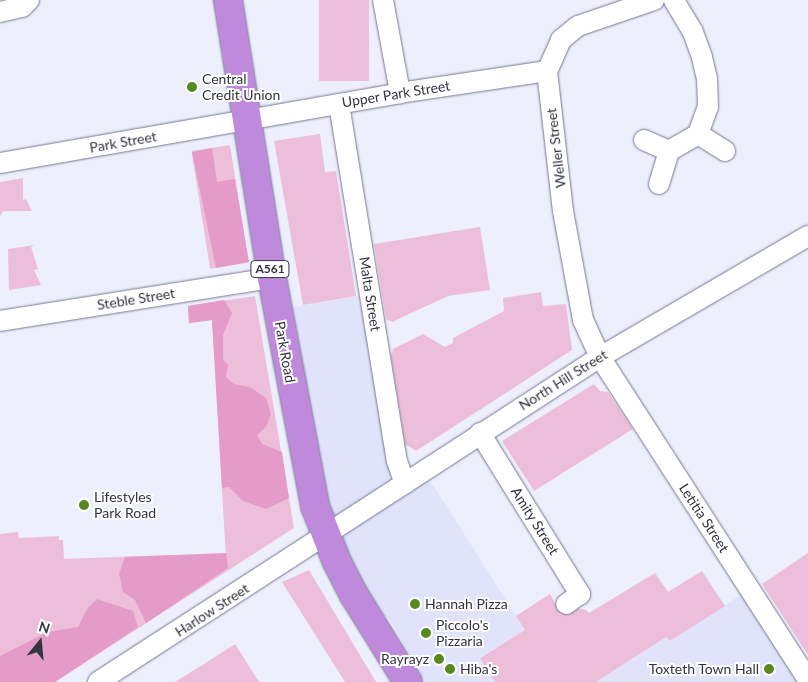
<!DOCTYPE html>
<html>
<head>
<meta charset="utf-8">
<style>
  body { margin:0 }
  #map { position:relative; width:808px; height:682px; overflow:hidden; background:#eeeffc; font-family:Lato,sans-serif }
  div>[style] { position:absolute }
  .built>* { inset:0; background:#e1e3fb }
  .green>* { inset:0; background:#edbed9; transform-origin:0 0 }
  .forest>* { inset:0; background:#e49bc7 }
  .roads { filter:drop-shadow(0 0 1px #757693) drop-shadow(0 0 1px #757693) }
  .minor>* { height:20px; margin:-10px; padding:0 10px; transform-origin:10px; border-radius:10px; background:#fff }
  .highway>* { height:28px; margin:-14px; padding:0 14px; transform-origin:14px; border-radius:14px; background:#bf8adc }
  .dots>* { width:14px; height:14px; translate:-50% -50%; box-sizing:border-box; border:2px solid #fff; border-radius:50% }
  span { translate:-50% -50%; white-space:nowrap; text-align:center; line-height:1.15; -webkit-text-stroke:4px #fff; paint-order:stroke }
  .shield-label span { padding:1px 4px; background:#fff; border:1px solid; border-radius:4px; -webkit-text-stroke-width:0 }
  .shield-label { font-size:12px; color:#343441; font-weight:700 }
  .poi-label { font-size:14px; color:#343441 }
  .left { translate:0 -50%; text-align:left }
  .right { translate:-100% -50%; text-align:right }
  .street-label { font-size:14px; color:#343441 }
  .north { position:absolute; left:15px; top:617px; width:50px; height:50px; -webkit-text-stroke:4px #fff; paint-order:stroke; rotate:17deg; font-size:14px; font-weight:700; line-height:20px; text-align:center; color:#343441 }
  .north::after { content:''; display:block; margin:auto; width:18px; height:22px; background:#343441; clip-path:polygon(50% 0,100% 100%,50% 72%,0 100%) }
</style>
</head>
<body>
<div id="map">
  <div class="built">
    <div style="clip-path:polygon(363px 295px,389px 460px,433px 485px,525px 630px,480px 657px,495px 682px,426px 682px,388px 617px,380px 614px,344px 546px,326px 500px,293px 307px)"></div>
    <div style="clip-path:polygon(744px 593px,802px 682px,596px 682px,666px 637px,670px 641px)"></div>
  </div>
  <div class="green">
    <div style="left:319px;top:0;width:50px;height:81px"></div>
    <div style="clip-path:polygon(320px 134px,325px 172px,336px 171px,356px 296px,303px 305px,274px 141px)"></div>
    <div style="left:230px;top:145px;width:119px;height:39px;rotate:81deg"></div>
    <div style="clip-path:polygon(23px 178px,23px 200px,26px 199px,32px 211px,3px 211px,0 216px,0 182px)"></div>
    <div style="clip-path:polygon(480px 227px,490px 290px,448px 296px,392px 322px,386px 319px,374px 244px)"></div>
    <div style="clip-path:polygon(34px 245px,31px 247px,38px 269px,34px 270px,41px 285px,9px 290px,8px 249px)"></div>
    <div style="clip-path:polygon(541px 292px,543px 306px,566px 304px,572px 350px,416px 451px,405px 444px,391px 356px,393px 349px,423px 334px,445px 347px,453px 343px,453px 338px,504px 311px,503px 298px)"></div>
    <div style="clip-path:polygon(255px 296px,294px 528px,55px 682px,0 682px,0 534px,18px 532px,19px 538px,59px 536px,59px 540px,63px 540px,64px 559px,169px 555px,226px 558px,212px 320px,189px 323px,188px 306px)"></div>
    <div style="clip-path:polygon(594px 384px,600px 391px,608px 392px,633px 429px,534px 491px,502px 441px)"></div>
    <div style="clip-path:polygon(808px 553px,808px 655px,762px 584px)"></div>
    <div style="clip-path:polygon(309px 570px,376px 682px,345px 682px,282px 582px)"></div>
    <div style="clip-path:polygon(702px 571px,725px 606px,670px 641px,666px 637px,596px 682px,495px 682px,480px 658px,525px 630px,516px 616px,550px 594px,559px 610px,566px 606px,586px 610px,589px 613px,655px 573px,668px 592px)"></div>
    <div style="clip-path:polygon(235px 644px,259px 682px,175px 682px,215px 657px)"></div>
  </div>
  <div class="forest">
    <div style="clip-path:polygon(212px 148px,217px 182px,235px 179px,249px 262px,216px 268px,192px 152px)"></div>
    <div style="clip-path:polygon(224px 300px,232px 313px,223px 335px,223px 359px,228px 365px,226px 377px,234px 384px,250px 387px,266px 398px,271px 414px,266px 427px,257px 435px,262px 444px,282px 452px,289px 498px,266px 509px,243px 501px,229px 487px,222px 488px,212px 320px,189px 323px,188px 306px)"></div>
    <div style="clip-path:polygon(226px 553px,228px 568px,146px 623px,135px 600px,123px 592px,119px 574px,125px 557px)"></div>
    <div style="clip-path:polygon(97px 599px,133px 611px,138px 627px,55px 682px,0 682px,0 656px,48px 632px,78px 627px,87px 609px)"></div>
  </div>
  <div class="roads">
    <div class="minor">
      <div style="left:383px;top:0;width:95px;rotate:79.6deg"></div>
      <div style="left:654px;top:0;width:80px;rotate:161.1deg"></div>
      <div style="left:578px;top:26px;width:22px;rotate:141deg"></div>
      <div style="left:561px;top:40px;width:34px;rotate:114deg"></div>
      <div style="left:547px;top:71px;width:141px;rotate:83.5deg"></div>
      <div style="left:563px;top:211px;width:111px;rotate:79.6deg"></div>
      <div style="left:583px;top:320px;width:41px;rotate:65.3deg"></div>
      <div style="left:600px;top:357px;width:384px;rotate:57.2deg"></div>
      <div style="left:0;top:12px;width:23px;rotate:-13deg"></div>
      <div style="left:22px;top:7px;width:10px;rotate:-45deg"></div>
      <div style="left:339px;top:104px;width:362px;rotate:80.8deg"></div>
      <div style="left:397px;top:461px;width:24px;rotate:71deg"></div>
      <div style="left:698px;top:134px;width:32px;rotate:32deg"></div>
      <div style="left:644px;top:140px;width:27px;rotate:24deg"></div>
      <div style="left:669px;top:151px;width:34px;rotate:-30deg"></div>
      <div style="left:698px;top:134px;width:29px;rotate:-70deg"></div>
      <div style="left:708px;top:107px;width:28px;rotate:-92deg"></div>
      <div style="left:707px;top:79px;width:23px;rotate:-103deg"></div>
      <div style="left:702px;top:57px;width:27px;rotate:-110deg"></div>
      <div style="left:693px;top:32px;width:37px;rotate:-121deg"></div>
      <div style="left:0;top:163px;width:406px;rotate:-9.9deg"></div>
      <div style="left:400px;top:93px;width:149px;rotate:-8.5deg"></div>
      <div style="left:659px;top:184px;width:34px;rotate:-73deg"></div>
      <div style="left:0;top:321px;width:275px;rotate:-9deg"></div>
      <div style="left:480px;top:433px;width:190px;rotate:58.2deg"></div>
      <div style="left:580px;top:594px;width:17px;rotate:144deg"></div>
      <div style="left:98px;top:682px;width:598px;rotate:-32.92deg"></div>
      <div style="left:600px;top:357px;width:241px;rotate:-30.2deg"></div>
    </div>
    <div class="highway">
      <div style="left:228px;top:0;width:281px;rotate:81deg"></div>
      <div style="left:272px;top:278px;width:232px;rotate:79.3deg"></div>
      <div style="left:315px;top:506px;width:60px;rotate:68.6deg"></div>
      <div style="left:337px;top:562px;width:37px;rotate:63deg"></div>
      <div style="left:354px;top:595px;width:102px;rotate:58.2deg"></div>
    </div>
  </div>
  <div class="dots">
    <div style="left:192px;top:87px;background:#59891d"></div>
    <div style="left:84px;top:505px;background:#59891d"></div>
    <div style="left:415px;top:604px;background:#59891d"></div>
    <div style="left:426px;top:633px;background:#59891d"></div>
    <div style="left:439px;top:659px;background:#59891d"></div>
    <div style="left:450px;top:669px;background:#59891d"></div>
    <div style="left:769px;top:669px;background:#59891d"></div>
  </div>
  <div class="shield-label">
    <span style="left:270px;top:269px">A561</span>
  </div>
  <div class="poi-label">
    <span class="left" style="left:202px;top:87px">Central<br>Credit Union</span>
    <span class="left" style="left:94px;top:505px">Lifestyles<br>Park Road</span>
    <span class="left" style="left:425px;top:604px">Hannah Pizza</span>
    <span class="left" style="left:436px;top:633px">Piccolo's<br>Pizzaria</span>
    <span class="right" style="left:429px;top:659px">Rayrayz</span>
    <span class="left" style="left:460px;top:669px">Hiba's</span>
    <span class="right" style="left:759px;top:669px">Toxteth Town Hall</span>
  </div>
  <div class="street-label">
    <span style="left:396px;top:94px;rotate:-9deg">Upper Park Street</span>
    <span style="left:123px;top:142px;rotate:-10deg">Park Street</span>
    <span style="left:556px;top:148px;rotate:-97deg">Weller Street</span>
    <span style="left:370px;top:294px;rotate:81deg">Malta Street</span>
    <span style="left:136px;top:299px;rotate:-9deg">Steble Street</span>
    <span style="left:285px;top:352px;rotate:80deg">Park Road</span>
    <span style="left:563px;top:380px;rotate:-32deg">North Hill Street</span>
    <span style="left:704px;top:518px;rotate:57deg">Letitia Street</span>
    <span style="left:535px;top:521px;rotate:58deg">Amity Street</span>
    <span style="left:212px;top:610px;rotate:-33deg">Harlow Street</span>
  </div>
  <div class="north">N</div>
</div>
</body>
</html>
